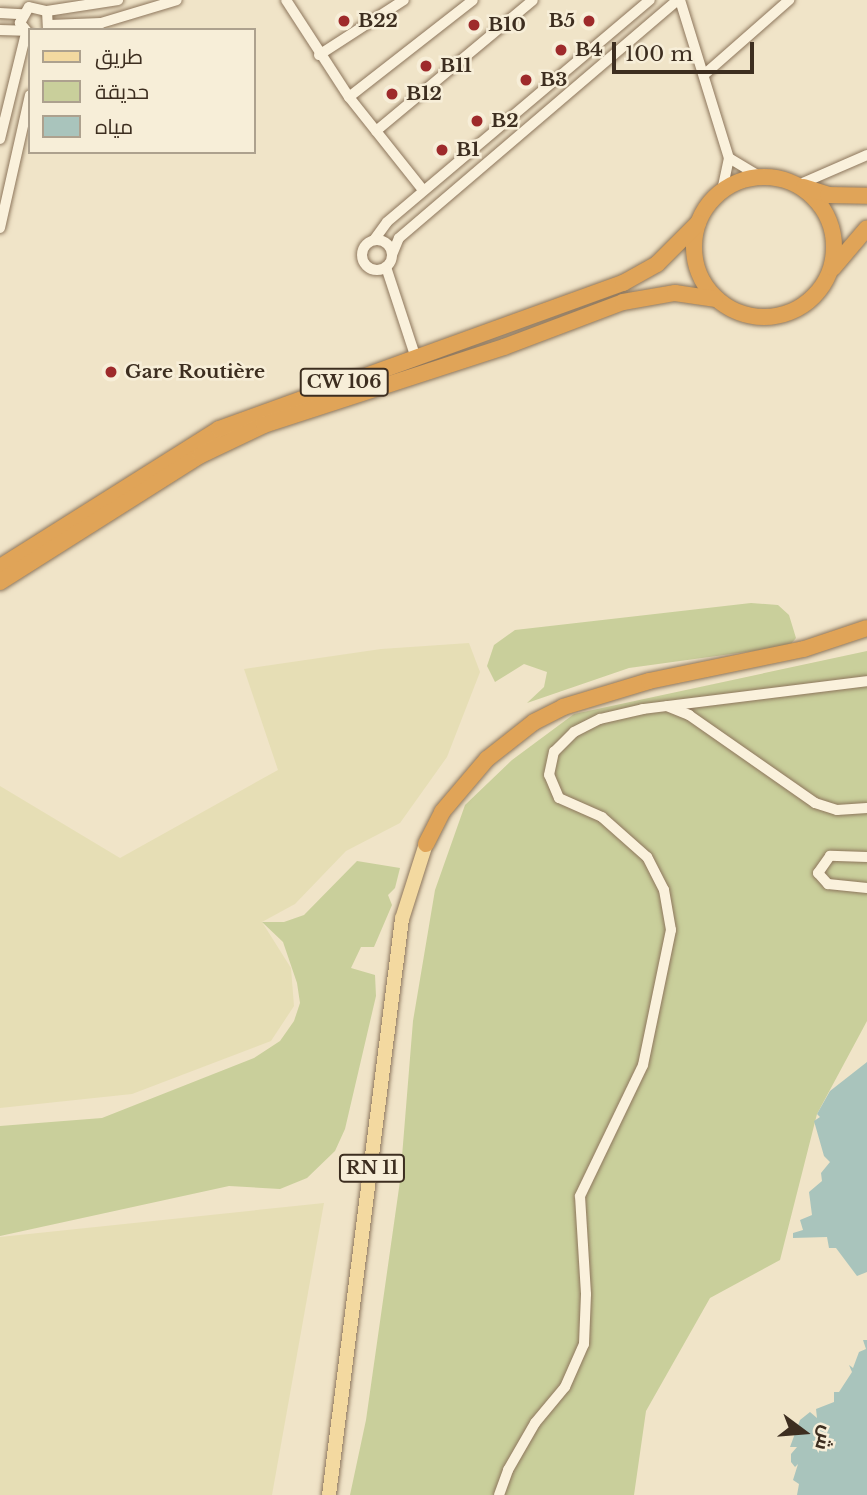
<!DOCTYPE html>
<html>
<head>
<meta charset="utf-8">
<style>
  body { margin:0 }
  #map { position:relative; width:867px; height:1495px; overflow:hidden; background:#f0e4c8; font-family:"Libre Baskerville",Cairo,serif }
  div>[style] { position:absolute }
  .farmland>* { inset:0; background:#e6deb5 }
  .green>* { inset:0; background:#c9cf9b }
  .water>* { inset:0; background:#a9c4bc }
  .roads { filter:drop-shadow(0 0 2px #8d765c) drop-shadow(0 0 2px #8d765c) }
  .minor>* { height:10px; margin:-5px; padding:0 5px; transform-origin:5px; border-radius:5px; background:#faf1dc }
  .minor>.ring { margin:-5px; padding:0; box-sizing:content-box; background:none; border:10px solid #faf1dc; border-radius:50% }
  .major>* { height:14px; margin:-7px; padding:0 7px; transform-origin:7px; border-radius:7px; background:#f3d9a0 }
  .highway>* { height:16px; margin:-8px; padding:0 8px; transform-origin:8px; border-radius:8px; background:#e0a458 }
  .highway>.ring { margin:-8px; padding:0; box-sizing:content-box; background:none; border:16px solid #e0a458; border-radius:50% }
  .dots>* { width:19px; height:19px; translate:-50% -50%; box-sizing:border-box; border:4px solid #f7eed8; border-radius:50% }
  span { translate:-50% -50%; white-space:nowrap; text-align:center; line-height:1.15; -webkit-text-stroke:5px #f7eed8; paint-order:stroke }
  .shield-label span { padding:2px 5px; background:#f7eed8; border:2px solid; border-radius:5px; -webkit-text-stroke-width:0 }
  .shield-label { font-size:18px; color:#3d2e20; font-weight:700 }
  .poi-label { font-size:19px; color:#3d2e20; font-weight:700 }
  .left { translate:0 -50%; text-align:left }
  .right { translate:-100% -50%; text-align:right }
  .legend { position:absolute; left:28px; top:28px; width:228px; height:126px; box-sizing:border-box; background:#f7eed8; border:2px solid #ada18e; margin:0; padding:9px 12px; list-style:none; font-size:21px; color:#3d2e20 }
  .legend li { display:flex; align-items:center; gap:14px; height:35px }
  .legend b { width:35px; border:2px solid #ada18e }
  .north { position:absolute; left:769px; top:1397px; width:70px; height:70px; -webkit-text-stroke:5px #f7eed8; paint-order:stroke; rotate:106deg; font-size:19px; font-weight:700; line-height:28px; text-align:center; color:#3d2e20 }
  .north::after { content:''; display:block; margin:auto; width:24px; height:32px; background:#3d2e20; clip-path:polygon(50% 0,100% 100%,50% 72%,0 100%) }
  .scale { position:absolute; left:612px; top:42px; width:142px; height:32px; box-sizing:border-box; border:4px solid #3d2e20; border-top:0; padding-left:9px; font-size:21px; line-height:24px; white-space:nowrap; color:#3d2e20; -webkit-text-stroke:5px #f7eed8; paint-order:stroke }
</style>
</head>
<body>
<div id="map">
  <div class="farmland">
    <div style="clip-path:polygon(469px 643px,480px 672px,447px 757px,400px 823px,346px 851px,295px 904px,262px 922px,291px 968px,294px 1006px,271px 1041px,132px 1094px,0 1108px,0 786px,120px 858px,278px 770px,244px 669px,381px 649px)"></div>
    <div style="clip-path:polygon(324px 1203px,272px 1495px,0 1495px,0 1237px)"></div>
  </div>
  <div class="green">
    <div style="clip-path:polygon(751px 603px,778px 605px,789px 615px,796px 638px,789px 646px,629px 668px,527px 703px,544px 687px,547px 672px,524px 664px,495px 682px,487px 666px,494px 645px,515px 630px)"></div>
    <div style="clip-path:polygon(867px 651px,867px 1021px,817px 1114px,780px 1260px,710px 1298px,646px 1411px,634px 1495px,350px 1495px,366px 1420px,400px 1181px,413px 1021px,435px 890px,465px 805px,512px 760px,574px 714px)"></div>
    <div style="clip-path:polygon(357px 861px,400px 868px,395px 888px,388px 895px,392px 905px,374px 947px,361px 947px,351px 968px,375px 975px,376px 996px,345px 1129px,335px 1151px,307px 1178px,280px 1189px,229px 1186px,0 1236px,0 1126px,102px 1118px,254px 1058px,280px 1041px,294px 1021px,300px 1003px,297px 983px,283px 942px,262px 922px,284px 922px,304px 915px)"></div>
  </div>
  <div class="water">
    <div style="clip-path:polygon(867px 1062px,867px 1272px,857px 1276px,836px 1248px,829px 1248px,827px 1237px,793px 1238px,793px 1233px,803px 1230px,800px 1220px,812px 1215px,809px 1192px,822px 1181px,821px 1173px,830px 1162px,824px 1156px,814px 1121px,820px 1117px,817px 1114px,830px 1091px)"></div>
    <div style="clip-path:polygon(863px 1340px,867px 1340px,867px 1495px,797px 1495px,799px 1484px,793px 1480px,798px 1464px,795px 1467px,791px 1462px,791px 1454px,797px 1447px,790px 1447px,800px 1420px,810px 1412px,817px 1418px,816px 1409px,834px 1402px,834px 1392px,839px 1392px,852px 1372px,849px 1365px,853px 1368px,859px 1352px,866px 1349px)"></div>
  </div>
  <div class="roads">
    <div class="minor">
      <div style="left:286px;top:0;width:116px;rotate:57deg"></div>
      <div style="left:349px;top:97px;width:119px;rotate:51.5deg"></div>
      <div style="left:680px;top:0;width:165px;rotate:72.8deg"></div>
      <div style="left:729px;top:158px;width:34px;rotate:102deg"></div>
      <div style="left:47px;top:11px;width:72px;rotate:-8.8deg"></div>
      <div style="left:0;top:13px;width:22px;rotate:3deg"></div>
      <div style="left:50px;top:25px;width:51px;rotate:-2.2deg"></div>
      <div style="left:101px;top:23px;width:79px;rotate:-16.8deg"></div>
      <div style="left:0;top:30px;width:24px;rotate:2deg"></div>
      <div style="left:30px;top:35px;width:16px;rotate:-130deg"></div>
      <div style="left:20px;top:23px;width:18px;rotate:-61deg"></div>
      <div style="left:29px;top:7px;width:18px;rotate:13deg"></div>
      <div style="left:47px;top:11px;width:18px;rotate:87deg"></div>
      <div style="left:319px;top:55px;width:101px;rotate:-32.9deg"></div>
      <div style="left:706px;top:73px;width:111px;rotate:-41.3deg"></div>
      <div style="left:349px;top:97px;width:157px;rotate:-38deg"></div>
      <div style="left:376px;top:131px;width:204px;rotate:-39.8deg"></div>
      <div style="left:0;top:139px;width:109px;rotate:-76.2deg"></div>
      <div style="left:729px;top:158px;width:35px;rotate:31deg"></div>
      <div style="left:798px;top:185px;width:75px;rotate:-23.5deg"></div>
      <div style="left:0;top:228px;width:136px;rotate:-77.3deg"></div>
      <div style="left:374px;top:240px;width:22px;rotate:-54deg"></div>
      <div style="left:387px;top:222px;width:344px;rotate:-40.2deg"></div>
      <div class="ring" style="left:362px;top:240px;width:20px;height:20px"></div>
      <div style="left:392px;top:255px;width:18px;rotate:-68deg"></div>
      <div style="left:399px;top:238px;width:367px;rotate:-40.5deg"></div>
      <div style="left:386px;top:267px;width:96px;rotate:71.8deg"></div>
      <div style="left:667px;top:706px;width:24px;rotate:22deg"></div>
      <div style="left:689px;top:715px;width:154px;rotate:34.9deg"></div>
      <div style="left:815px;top:803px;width:23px;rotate:18deg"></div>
      <div style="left:837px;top:810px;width:30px;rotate:-4deg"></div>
      <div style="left:867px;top:857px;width:37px;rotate:-178deg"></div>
      <div style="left:830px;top:856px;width:21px;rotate:125deg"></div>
      <div style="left:818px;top:873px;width:15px;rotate:48deg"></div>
      <div style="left:828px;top:884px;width:39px;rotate:6deg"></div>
      <div style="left:499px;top:1495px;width:27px;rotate:-70deg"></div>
      <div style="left:508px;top:1470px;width:54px;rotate:-60.1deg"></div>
      <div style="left:535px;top:1423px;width:47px;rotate:-50.2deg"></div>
      <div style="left:565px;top:1387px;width:47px;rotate:-66.2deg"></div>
      <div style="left:584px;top:1344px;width:50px;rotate:-87.7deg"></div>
      <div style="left:586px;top:1294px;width:98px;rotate:-93.5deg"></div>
      <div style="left:580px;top:1196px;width:145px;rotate:-64.3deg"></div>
      <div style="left:643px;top:1065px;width:138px;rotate:-78.3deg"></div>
      <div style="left:671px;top:930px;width:41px;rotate:-99.9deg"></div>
      <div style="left:664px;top:890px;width:37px;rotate:-117deg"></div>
      <div style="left:647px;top:857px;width:60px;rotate:-138.4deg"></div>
      <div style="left:602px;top:817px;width:47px;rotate:-156.2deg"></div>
      <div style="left:559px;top:798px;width:25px;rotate:-113deg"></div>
      <div style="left:549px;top:775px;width:24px;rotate:-78deg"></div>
      <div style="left:554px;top:752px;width:28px;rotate:-45deg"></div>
      <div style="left:574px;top:732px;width:29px;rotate:-27deg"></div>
      <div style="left:600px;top:719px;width:44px;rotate:-13.1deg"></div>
      <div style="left:643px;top:709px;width:226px;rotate:-7.1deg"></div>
    </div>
    <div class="major">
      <div style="left:329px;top:1495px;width:581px;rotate:-82.78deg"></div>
      <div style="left:402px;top:919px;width:79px;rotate:-72.3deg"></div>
    </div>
    <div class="highway">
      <div class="ring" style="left:694px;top:177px;width:124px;height:124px"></div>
      <div style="left:804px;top:187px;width:25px;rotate:18deg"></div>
      <div style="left:828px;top:195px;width:39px;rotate:1deg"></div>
      <div style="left:833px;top:268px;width:52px;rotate:-49.6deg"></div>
      <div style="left:0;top:567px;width:259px;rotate:-32.2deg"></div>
      <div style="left:219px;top:429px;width:430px;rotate:-19.9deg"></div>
      <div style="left:623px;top:283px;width:39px;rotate:-29deg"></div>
      <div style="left:657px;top:264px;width:58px;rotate:-45deg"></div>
      <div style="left:0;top:582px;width:238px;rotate:-32.3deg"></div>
      <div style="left:201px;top:455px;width:70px;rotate:-25.5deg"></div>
      <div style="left:264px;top:425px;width:252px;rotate:-18deg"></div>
      <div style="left:504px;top:347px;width:127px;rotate:-20.7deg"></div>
      <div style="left:623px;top:302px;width:53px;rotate:-9.8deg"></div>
      <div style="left:675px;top:293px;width:40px;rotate:8.5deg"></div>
      <div style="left:426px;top:844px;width:36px;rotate:-63deg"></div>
      <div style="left:442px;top:812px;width:70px;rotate:-49.7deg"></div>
      <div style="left:487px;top:759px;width:60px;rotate:-38.2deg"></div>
      <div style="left:534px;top:722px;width:33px;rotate:-27deg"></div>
      <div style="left:563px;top:707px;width:90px;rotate:-16.8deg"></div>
      <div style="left:649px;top:681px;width:158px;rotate:-11.7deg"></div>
      <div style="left:804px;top:649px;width:66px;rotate:-18.4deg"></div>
    </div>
  </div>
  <div class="dots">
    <div style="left:344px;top:21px;background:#9e2a2b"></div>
    <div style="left:589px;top:21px;background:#9e2a2b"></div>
    <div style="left:474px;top:25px;background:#9e2a2b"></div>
    <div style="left:561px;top:50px;background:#9e2a2b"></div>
    <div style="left:426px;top:66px;background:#9e2a2b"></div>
    <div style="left:526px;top:80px;background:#9e2a2b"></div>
    <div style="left:392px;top:94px;background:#9e2a2b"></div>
    <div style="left:477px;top:121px;background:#9e2a2b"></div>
    <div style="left:442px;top:150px;background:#9e2a2b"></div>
    <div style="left:111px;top:372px;background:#9e2a2b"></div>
  </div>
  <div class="shield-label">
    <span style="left:344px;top:382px">CW 106</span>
    <span style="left:372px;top:1168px">RN 11</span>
  </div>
  <div class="poi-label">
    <span class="left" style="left:358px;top:21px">B22</span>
    <span class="right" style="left:575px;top:21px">B5</span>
    <span class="left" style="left:488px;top:25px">B10</span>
    <span class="left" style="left:575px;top:50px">B4</span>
    <span class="left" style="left:440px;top:66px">B11</span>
    <span class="left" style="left:540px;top:80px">B3</span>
    <span class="left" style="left:406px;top:94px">B12</span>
    <span class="left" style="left:491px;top:121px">B2</span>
    <span class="left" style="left:456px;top:150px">B1</span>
    <span class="left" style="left:125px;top:372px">Gare Routière</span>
  </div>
  <ul class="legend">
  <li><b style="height:9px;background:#f3d9a0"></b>طريق</li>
  <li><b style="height:19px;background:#c9cf9b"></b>حديقة</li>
  <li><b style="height:19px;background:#a9c4bc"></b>مياه</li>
  </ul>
  <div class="north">ش</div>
  <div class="scale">100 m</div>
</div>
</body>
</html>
